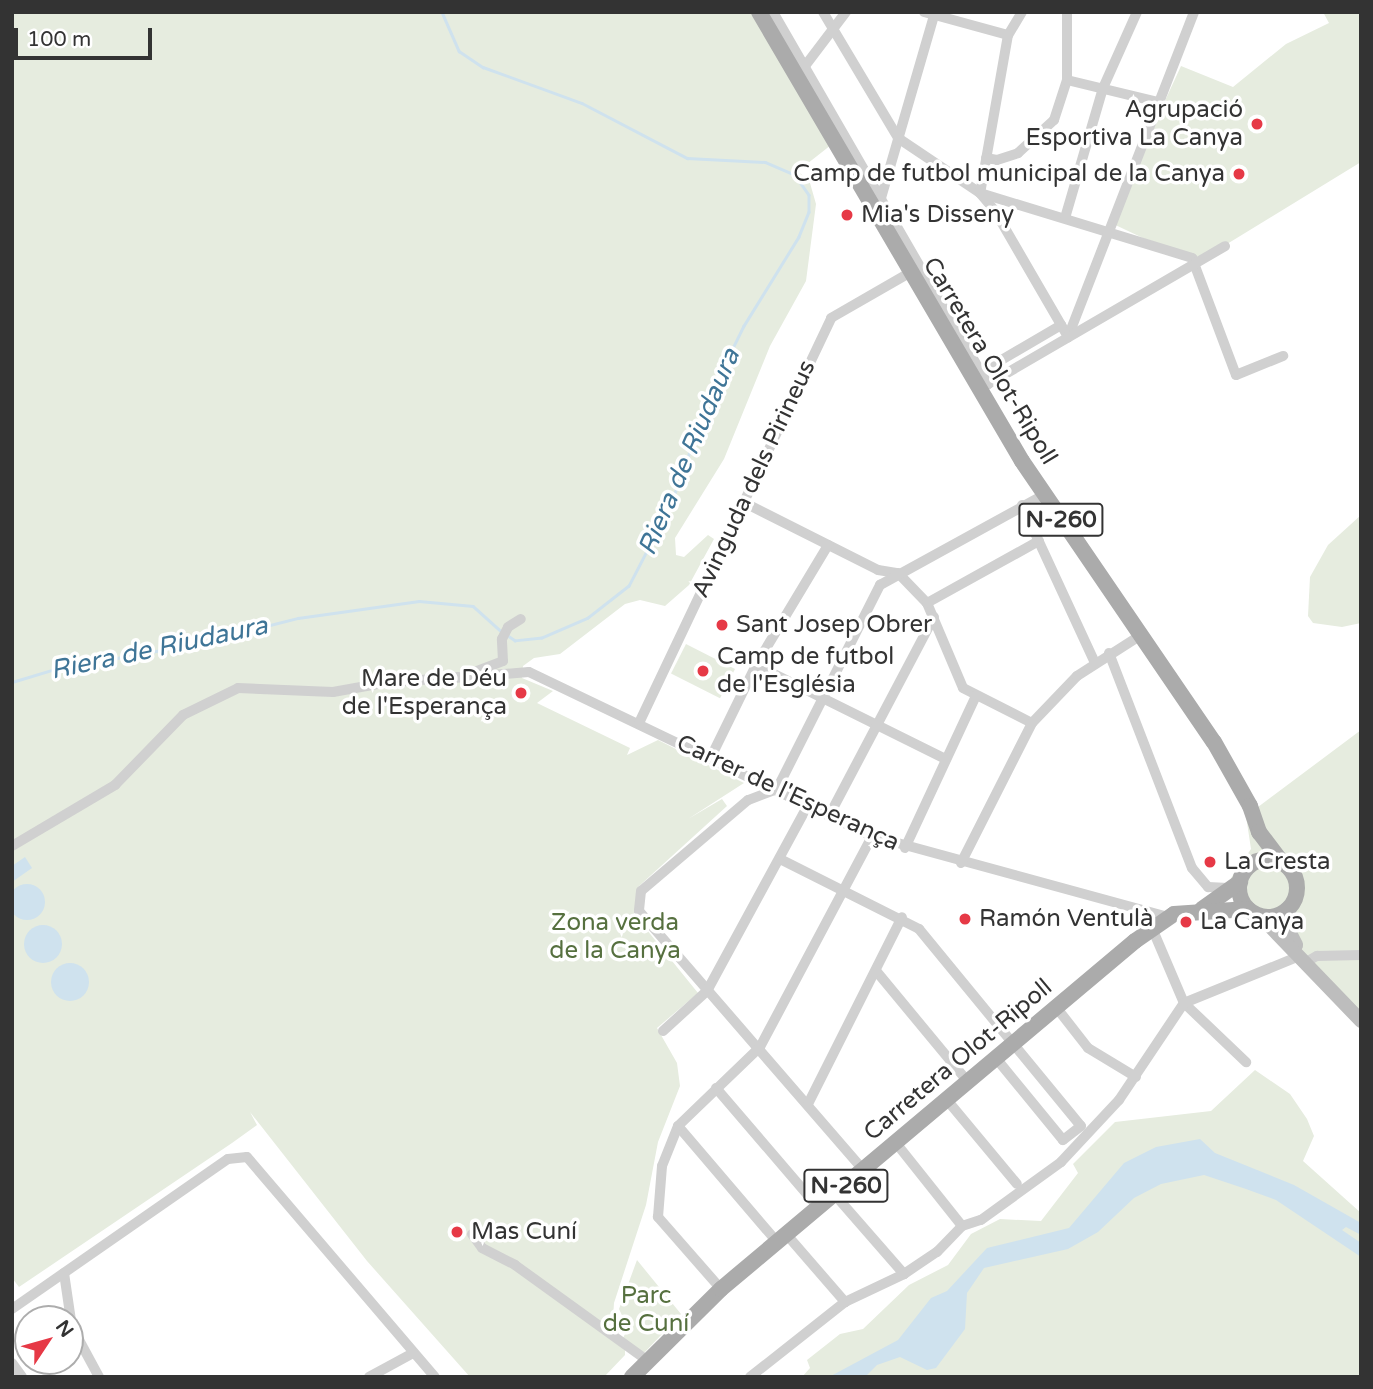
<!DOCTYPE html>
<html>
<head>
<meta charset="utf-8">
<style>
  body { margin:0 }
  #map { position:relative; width:1373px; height:1389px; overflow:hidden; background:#fff; font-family:"Varela Round",sans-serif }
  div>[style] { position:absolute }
  .green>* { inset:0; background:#e6ecdf; transform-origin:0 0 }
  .water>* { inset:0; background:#cfe2ee }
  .round { border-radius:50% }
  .stream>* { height:2.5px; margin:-1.25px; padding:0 1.25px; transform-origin:1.25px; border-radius:1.25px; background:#cfe2ee }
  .street>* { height:10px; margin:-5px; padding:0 5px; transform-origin:5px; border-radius:5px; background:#d0d0d0 }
  .secondary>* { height:14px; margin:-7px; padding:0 7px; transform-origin:7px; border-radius:7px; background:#bdbdbd }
  .primary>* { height:16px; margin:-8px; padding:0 8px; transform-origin:8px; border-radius:8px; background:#ababab }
  .primary>.ring { margin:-8px; padding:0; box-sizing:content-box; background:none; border:16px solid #ababab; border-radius:50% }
  .dots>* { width:19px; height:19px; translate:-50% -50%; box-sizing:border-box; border:4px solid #fff; border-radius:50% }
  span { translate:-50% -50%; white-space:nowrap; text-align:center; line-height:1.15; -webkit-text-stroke:7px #fff; paint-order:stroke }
  .shield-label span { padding:2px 5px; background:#fff; border:2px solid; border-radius:5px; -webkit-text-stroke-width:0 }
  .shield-label { font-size:23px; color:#333; font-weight:700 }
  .poi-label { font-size:24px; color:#333 }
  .right { translate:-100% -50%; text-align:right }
  .left { translate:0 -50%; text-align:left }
  .street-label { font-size:24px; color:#333 }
  .park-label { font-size:24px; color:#56703f }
  .water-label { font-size:26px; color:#3f7597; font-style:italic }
  .frame { position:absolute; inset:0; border:14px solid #333; pointer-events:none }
  .north { position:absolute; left:14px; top:1305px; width:70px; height:70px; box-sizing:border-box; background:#fff; border:2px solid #adadad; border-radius:50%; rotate:54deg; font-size:19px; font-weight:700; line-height:28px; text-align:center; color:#333 }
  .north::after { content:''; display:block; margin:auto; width:24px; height:32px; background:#e63946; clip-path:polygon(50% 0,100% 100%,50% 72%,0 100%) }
  .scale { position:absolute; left:14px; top:28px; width:138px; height:32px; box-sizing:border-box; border:4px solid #333; border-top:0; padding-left:9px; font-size:21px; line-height:24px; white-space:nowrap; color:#333; -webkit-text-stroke:5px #fff; paint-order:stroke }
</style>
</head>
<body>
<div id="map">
  <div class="green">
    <div style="clip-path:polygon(12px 12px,769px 12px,831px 145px,798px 171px,810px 183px,816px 204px,806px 281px,770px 346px,724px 459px,675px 538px,676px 555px,684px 557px,708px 535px,714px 539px,689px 585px,665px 606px,640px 600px,625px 604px,560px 654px,534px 658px,523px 666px,522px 678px,553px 691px,537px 703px,630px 748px,627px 755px,658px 740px,744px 783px,688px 819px,722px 799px,727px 806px,638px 887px,634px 914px,698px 993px,657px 1028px,677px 1063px,680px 1086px,658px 1142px,646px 1205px,614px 1303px,613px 1318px,620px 1329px,616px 1340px,625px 1349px,625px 1355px,604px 1377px,470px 1377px,367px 1261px,250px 1112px,257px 1125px,232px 1143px,19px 1287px,12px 1278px)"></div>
    <div style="clip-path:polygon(1323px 12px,1361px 12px,1361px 162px,1196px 263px,1109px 222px,1181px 66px,1233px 87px,1286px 44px,1329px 23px)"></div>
    <div style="clip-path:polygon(1361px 515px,1361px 623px,1342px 627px,1313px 623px,1308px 616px,1310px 577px,1328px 545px)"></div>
    <div style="left:686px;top:644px;width:55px;height:33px;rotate:27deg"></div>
    <div style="clip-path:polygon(1361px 730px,1361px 1027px,1264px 926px,1234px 903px,1231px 878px,1251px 849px,1246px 816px)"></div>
    <div style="clip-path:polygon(1255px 1070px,1290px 1094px,1307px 1119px,1314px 1136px,1303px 1161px,1361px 1213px,1361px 1377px,802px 1377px,810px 1368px,807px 1360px,840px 1334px,863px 1329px,909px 1285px,948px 1265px,971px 1234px,1000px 1219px,1041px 1221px,1078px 1173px,1073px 1164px,1115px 1122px,1211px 1111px)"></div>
    <div style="clip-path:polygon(637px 1260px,681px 1314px,645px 1352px,638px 1353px,623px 1338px,628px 1328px,619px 1309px)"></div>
  </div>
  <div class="water">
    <div style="clip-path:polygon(25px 857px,32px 868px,12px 882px,12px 866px)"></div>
    <div class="round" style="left:9px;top:884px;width:36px;height:36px"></div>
    <div class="round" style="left:24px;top:925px;width:38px;height:38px"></div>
    <div class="round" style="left:51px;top:963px;width:38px;height:38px"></div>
    <div style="clip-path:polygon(1200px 1139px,1215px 1153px,1294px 1185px,1361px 1223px,1361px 1235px,1346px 1227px,1342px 1230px,1361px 1243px,1361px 1257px,1276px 1200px,1246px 1189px,1204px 1175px,1161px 1184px,1134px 1198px,1098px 1232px,1068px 1249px,984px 1268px,967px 1293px,965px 1329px,936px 1368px,927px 1370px,900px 1357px,877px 1365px,865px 1377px,829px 1377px,898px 1340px,931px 1298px,947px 1291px,987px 1248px,1069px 1228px,1124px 1163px,1156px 1147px)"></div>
  </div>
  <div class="stream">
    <div style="left:442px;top:12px;width:43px;rotate:66.4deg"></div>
    <div style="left:459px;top:51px;width:29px;rotate:34deg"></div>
    <div style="left:483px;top:67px;width:105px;rotate:20deg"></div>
    <div style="left:582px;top:103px;width:119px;rotate:27.6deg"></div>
    <div style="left:687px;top:158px;width:78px;rotate:2.9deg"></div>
    <div style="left:765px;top:162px;width:33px;rotate:23deg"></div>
    <div style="left:795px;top:175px;width:24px;rotate:55deg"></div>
    <div style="left:809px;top:195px;width:17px;rotate:90deg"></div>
    <div style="left:809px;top:212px;width:27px;rotate:112deg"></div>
    <div style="left:799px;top:237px;width:105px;rotate:121.7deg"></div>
    <div style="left:744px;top:326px;width:72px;rotate:116.2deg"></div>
    <div style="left:712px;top:391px;width:123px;rotate:109.9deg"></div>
    <div style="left:670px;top:507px;width:89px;rotate:117.4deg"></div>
    <div style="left:629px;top:586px;width:52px;rotate:142deg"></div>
    <div style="left:588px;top:618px;width:50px;rotate:156.5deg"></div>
    <div style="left:542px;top:638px;width:27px;rotate:174deg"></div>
    <div style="left:515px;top:641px;width:11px;rotate:-146deg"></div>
    <div style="left:12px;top:682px;width:45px;rotate:-16.8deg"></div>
    <div style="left:55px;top:669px;width:142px;rotate:-10.1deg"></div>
    <div style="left:195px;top:644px;width:106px;rotate:-14.2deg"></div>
    <div style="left:298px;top:618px;width:122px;rotate:-8deg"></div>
    <div style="left:419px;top:601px;width:54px;rotate:5.3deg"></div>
    <div style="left:473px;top:606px;width:38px;rotate:42deg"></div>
  </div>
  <div class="street">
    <div style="left:773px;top:12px;width:430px;rotate:60deg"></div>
    <div style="left:823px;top:12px;width:147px;rotate:59.2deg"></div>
    <div style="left:898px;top:138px;width:99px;rotate:33.9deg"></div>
    <div style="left:980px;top:193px;width:23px;rotate:50deg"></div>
    <div style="left:995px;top:211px;width:146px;rotate:59.9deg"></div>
    <div style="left:924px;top:12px;width:87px;rotate:15.3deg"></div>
    <div style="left:1022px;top:12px;width:27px;rotate:121deg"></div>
    <div style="left:1008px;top:35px;width:160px;rotate:100deg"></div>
    <div style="left:980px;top:193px;width:222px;rotate:17deg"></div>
    <div style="left:1192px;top:258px;width:125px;rotate:69.4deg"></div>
    <div style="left:1236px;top:375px;width:51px;rotate:-22deg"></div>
    <div style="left:805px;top:66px;width:68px;rotate:-52.8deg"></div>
    <div style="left:1067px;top:80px;width:94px;rotate:13.6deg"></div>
    <div style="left:986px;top:158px;width:11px;rotate:10deg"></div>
    <div style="left:997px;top:160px;width:22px;rotate:-18deg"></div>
    <div style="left:1018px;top:153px;width:49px;rotate:-42.5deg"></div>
    <div style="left:1054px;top:120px;width:42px;rotate:-72deg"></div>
    <div style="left:1067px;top:80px;width:68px;rotate:-90deg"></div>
    <div style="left:881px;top:198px;width:191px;rotate:-73.8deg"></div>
    <div style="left:1065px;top:218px;width:135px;rotate:-73.7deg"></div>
    <div style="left:1103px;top:88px;width:83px;rotate:-65.9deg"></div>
    <div style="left:1068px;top:337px;width:349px;rotate:-68.8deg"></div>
    <div style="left:981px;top:372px;width:93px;rotate:-30.4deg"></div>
    <div style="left:983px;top:387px;width:280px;rotate:-30.2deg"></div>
    <div style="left:743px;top:502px;width:151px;rotate:26.7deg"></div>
    <div style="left:878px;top:570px;width:20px;rotate:9deg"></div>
    <div style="left:898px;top:573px;width:42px;rotate:46deg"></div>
    <div style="left:927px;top:603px;width:92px;rotate:67deg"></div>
    <div style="left:963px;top:688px;width:77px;rotate:26.9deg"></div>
    <div style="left:1022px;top:505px;width:174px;rotate:65.2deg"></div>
    <div style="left:927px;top:603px;width:128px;rotate:-29deg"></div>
    <div style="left:1109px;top:653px;width:230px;rotate:68.9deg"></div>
    <div style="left:1192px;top:868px;width:25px;rotate:50deg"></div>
    <div style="left:1208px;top:887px;width:20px;rotate:3deg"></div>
    <div style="left:756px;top:665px;width:211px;rotate:26.4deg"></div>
    <div style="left:472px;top:673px;width:33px;rotate:-21deg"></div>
    <div style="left:503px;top:661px;width:22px;rotate:-93deg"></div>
    <div style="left:502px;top:639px;width:13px;rotate:-63deg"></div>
    <div style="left:508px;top:627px;width:15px;rotate:-32deg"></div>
    <div style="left:454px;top:678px;width:75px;rotate:-4.6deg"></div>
    <div style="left:529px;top:672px;width:380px;rotate:25.6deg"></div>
    <div style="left:872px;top:836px;width:308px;rotate:15.3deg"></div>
    <div style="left:639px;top:723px;width:448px;rotate:-64.6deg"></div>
    <div style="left:831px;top:318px;width:92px;rotate:-29.9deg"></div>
    <div style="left:711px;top:757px;width:102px;rotate:-63.9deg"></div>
    <div style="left:756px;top:665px;width:140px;rotate:-59deg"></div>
    <div style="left:777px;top:789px;width:31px;rotate:159deg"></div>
    <div style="left:748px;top:800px;width:140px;rotate:139.6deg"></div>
    <div style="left:641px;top:891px;width:20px;rotate:96deg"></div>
    <div style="left:639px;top:911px;width:342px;rotate:49.1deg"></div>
    <div style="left:777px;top:789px;width:229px;rotate:-63.2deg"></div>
    <div style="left:880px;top:585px;width:187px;rotate:-28.8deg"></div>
    <div style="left:829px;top:816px;width:225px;rotate:-62.2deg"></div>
    <div style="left:12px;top:846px;width:120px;rotate:-30.6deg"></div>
    <div style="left:115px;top:785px;width:98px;rotate:-45.8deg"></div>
    <div style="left:183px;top:715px;width:61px;rotate:-26.1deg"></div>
    <div style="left:238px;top:688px;width:95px;rotate:2.4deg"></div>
    <div style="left:333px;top:692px;width:51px;rotate:-10.2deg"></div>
    <div style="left:383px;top:683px;width:75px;rotate:-4.6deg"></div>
    <div style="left:905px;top:848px;width:168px;rotate:-65deg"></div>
    <div style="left:780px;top:859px;width:156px;rotate:26.7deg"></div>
    <div style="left:919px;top:929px;width:255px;rotate:50.6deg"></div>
    <div style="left:1081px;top:1126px;width:23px;rotate:142deg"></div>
    <div style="left:1063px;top:1140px;width:106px;rotate:-129.3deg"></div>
    <div style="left:961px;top:863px;width:157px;rotate:-63.1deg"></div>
    <div style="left:1032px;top:723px;width:65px;rotate:-46.2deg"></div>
    <div style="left:1077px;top:676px;width:76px;rotate:-32.6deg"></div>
    <div style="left:1152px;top:928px;width:82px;rotate:66.9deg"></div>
    <div style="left:1184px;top:1003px;width:86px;rotate:43.6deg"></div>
    <div style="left:1306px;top:962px;width:13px;rotate:-29deg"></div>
    <div style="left:1317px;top:956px;width:44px;rotate:-1.3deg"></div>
    <div style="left:877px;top:972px;width:143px;rotate:50.4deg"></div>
    <div style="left:1056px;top:1007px;width:52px;rotate:52deg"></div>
    <div style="left:1088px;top:1048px;width:56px;rotate:31.1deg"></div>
    <div style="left:663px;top:1031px;width:59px;rotate:-42.3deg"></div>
    <div style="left:707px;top:991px;width:209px;rotate:-61.5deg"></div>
    <div style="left:716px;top:1088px;width:158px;rotate:49.4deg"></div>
    <div style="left:947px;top:1100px;width:109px;rotate:50.2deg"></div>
    <div style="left:808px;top:1104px;width:209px;rotate:-63.3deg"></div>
    <div style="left:678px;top:1126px;width:154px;rotate:49.5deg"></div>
    <div style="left:896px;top:1143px;width:106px;rotate:51.5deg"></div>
    <div style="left:835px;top:1195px;width:105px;rotate:48.9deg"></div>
    <div style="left:472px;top:1234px;width:17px;rotate:54deg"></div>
    <div style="left:482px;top:1248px;width:37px;rotate:27deg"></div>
    <div style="left:515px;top:1265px;width:164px;rotate:35.8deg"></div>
    <div style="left:787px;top:1235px;width:89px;rotate:49.1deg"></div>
    <div style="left:64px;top:1273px;width:55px;rotate:81.6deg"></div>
    <div style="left:72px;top:1327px;width:57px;rotate:61.6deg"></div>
    <div style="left:721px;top:1289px;width:96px;rotate:-131.2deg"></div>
    <div style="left:658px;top:1217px;width:51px;rotate:-85.5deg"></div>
    <div style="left:662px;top:1166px;width:43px;rotate:-68.2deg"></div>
    <div style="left:678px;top:1126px;width:114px;rotate:-43.9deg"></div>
    <div style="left:760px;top:1047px;width:239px;rotate:-62deg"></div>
    <div style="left:12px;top:1309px;width:263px;rotate:-34.8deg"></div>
    <div style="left:228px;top:1159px;width:19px;rotate:-6deg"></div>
    <div style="left:247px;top:1157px;width:289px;rotate:49.5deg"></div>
    <div style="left:12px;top:1363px;width:17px;rotate:54deg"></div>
    <div style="left:369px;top:1377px;width:50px;rotate:-28.6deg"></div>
    <div style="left:750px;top:1377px;width:121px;rotate:-38.3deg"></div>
    <div style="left:845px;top:1302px;width:65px;rotate:-25.4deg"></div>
    <div style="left:904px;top:1274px;width:40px;rotate:-34deg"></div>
    <div style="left:937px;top:1252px;width:36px;rotate:-46deg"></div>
    <div style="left:962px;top:1226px;width:20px;rotate:-18deg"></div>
    <div style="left:981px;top:1220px;width:99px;rotate:-35.9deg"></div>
    <div style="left:1061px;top:1162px;width:85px;rotate:-46.9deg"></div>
    <div style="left:1119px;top:1100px;width:117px;rotate:-56.2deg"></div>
    <div style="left:1184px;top:1003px;width:125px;rotate:-22.1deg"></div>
  </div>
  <div class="secondary">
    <div style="left:1288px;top:908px;width:21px;rotate:90deg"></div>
    <div style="left:1288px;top:929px;width:18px;rotate:63deg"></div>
    <div style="left:1260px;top:916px;width:146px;rotate:46.1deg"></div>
  </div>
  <div class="primary">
    <div style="left:759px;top:12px;width:520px;rotate:59.64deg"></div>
    <div style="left:1022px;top:461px;width:340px;rotate:55.7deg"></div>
    <div style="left:1214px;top:742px;width:73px;rotate:60.6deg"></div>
    <div style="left:1250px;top:806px;width:28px;rotate:71deg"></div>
    <div style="left:1259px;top:832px;width:39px;rotate:53deg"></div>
    <div class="ring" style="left:1239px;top:859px;width:42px;height:42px"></div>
    <div style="left:1202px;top:909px;width:47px;rotate:-35.4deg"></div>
    <div style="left:632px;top:1377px;width:125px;rotate:-44.7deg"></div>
    <div style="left:721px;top:1289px;width:541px;rotate:-40.05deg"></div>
    <div style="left:1135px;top:941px;width:47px;rotate:-34.7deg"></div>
    <div style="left:1174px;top:914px;width:74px;rotate:-3.9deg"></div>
  </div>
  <div class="dots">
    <div style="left:1257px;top:124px;background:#e63946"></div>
    <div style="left:1239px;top:174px;background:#e63946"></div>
    <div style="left:847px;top:215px;background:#e63946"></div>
    <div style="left:722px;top:625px;background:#e63946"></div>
    <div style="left:703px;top:671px;background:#e63946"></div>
    <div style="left:521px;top:693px;background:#e63946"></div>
    <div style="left:1210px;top:862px;background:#e63946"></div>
    <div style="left:965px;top:919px;background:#e63946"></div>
    <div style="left:1186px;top:922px;background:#e63946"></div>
    <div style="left:457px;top:1232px;background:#e63946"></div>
  </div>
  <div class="shield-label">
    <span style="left:1061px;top:520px">N-260</span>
    <span style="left:846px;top:1186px">N-260</span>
  </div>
  <div class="poi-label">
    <span class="right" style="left:1243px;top:124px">Agrupació<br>Esportiva La Canya</span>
    <span class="right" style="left:1225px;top:174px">Camp de futbol municipal de la Canya</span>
    <span class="left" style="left:861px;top:215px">Mia's Disseny</span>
    <span class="left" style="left:736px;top:625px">Sant Josep Obrer</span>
    <span class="left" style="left:717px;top:671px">Camp de futbol<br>de l'Església</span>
    <span class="right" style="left:507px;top:693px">Mare de Déu<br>de l'Esperança</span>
    <span class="left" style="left:1224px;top:862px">La Cresta</span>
    <span class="left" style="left:979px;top:919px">Ramón Ventulà</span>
    <span class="left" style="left:1200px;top:922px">La Canya</span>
    <span class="left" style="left:471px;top:1232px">Mas Cuní</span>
  </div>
  <div class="street-label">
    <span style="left:990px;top:361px;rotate:59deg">Carretera Olot-Ripoll</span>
    <span style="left:754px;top:479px;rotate:-65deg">Avinguda dels Pirineus</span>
    <span style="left:788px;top:793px;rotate:25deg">Carrer de l'Esperança</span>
    <span style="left:958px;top:1060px;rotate:-40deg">Carretera Olot-Ripoll</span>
  </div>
  <div class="park-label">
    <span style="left:615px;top:937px">Zona verda<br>de la Canya</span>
    <span style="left:646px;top:1310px">Parc<br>de Cuní</span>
  </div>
  <div class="water-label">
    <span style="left:689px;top:452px;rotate:-67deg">Riera de Riudaura</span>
    <span style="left:159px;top:648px;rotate:-12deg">Riera de Riudaura</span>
  </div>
  <div class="frame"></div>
  <div class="north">N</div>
  <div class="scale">100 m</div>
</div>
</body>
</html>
